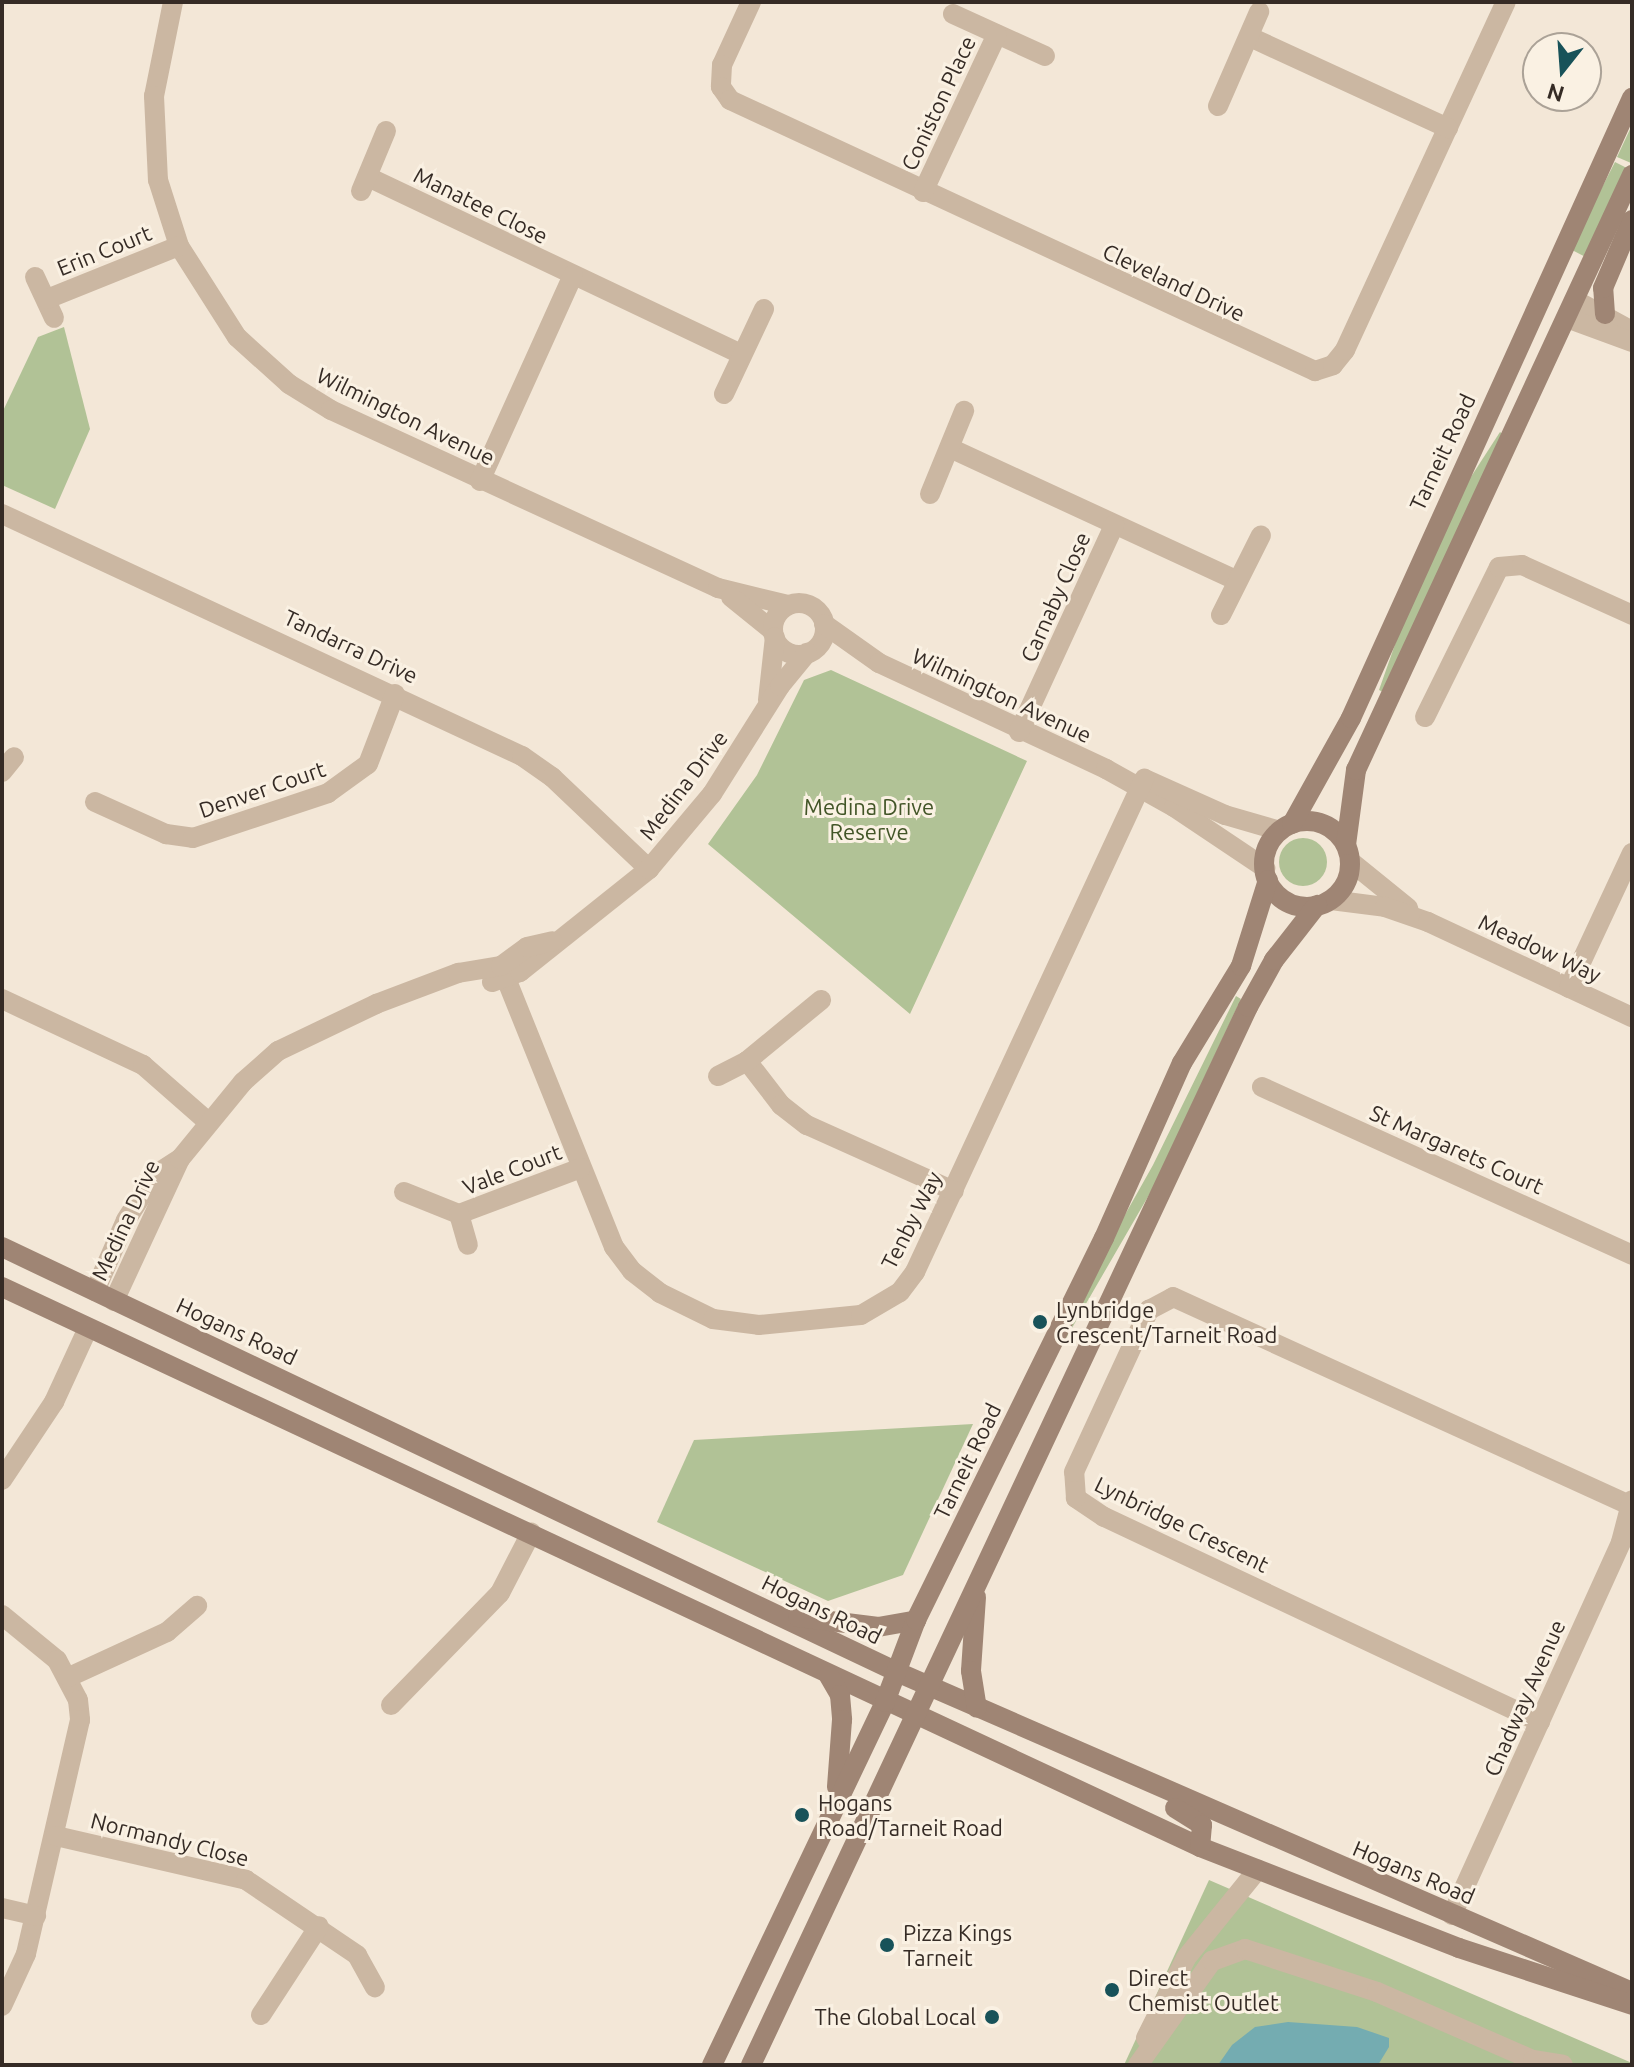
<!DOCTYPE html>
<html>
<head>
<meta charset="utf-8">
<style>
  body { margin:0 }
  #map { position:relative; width:1634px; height:2067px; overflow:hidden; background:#f3e7d7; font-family:Ubuntu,sans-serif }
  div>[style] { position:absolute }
  .green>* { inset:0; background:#b1c296; transform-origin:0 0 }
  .round { border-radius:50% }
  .water>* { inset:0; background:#74acb1 }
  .street>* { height:20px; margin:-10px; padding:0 10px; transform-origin:10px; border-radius:10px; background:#cbb7a2 }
  .street>.ring { margin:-10px; padding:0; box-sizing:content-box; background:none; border:20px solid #cbb7a2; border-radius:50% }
  .secondary>* { height:20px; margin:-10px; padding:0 10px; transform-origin:10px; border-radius:10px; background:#9f8574 }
  .secondary>.ring { margin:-10px; padding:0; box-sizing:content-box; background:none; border:20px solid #9f8574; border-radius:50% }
  .dots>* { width:22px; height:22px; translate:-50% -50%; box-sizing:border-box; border:4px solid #faf1e3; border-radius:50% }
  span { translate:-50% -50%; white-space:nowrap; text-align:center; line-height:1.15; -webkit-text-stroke:6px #faf1e3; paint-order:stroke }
  .street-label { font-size:22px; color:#352b25 }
  .park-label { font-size:22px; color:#425527 }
  .poi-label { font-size:22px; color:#352b25 }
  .left { translate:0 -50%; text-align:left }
  .right { translate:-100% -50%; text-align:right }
  .frame { position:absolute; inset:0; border:4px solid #352b25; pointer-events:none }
  .north { position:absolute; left:1522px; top:32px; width:80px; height:80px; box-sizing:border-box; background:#faf1e3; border:2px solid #aba297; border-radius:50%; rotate:197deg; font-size:22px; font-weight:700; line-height:32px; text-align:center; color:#352b25 }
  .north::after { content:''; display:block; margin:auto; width:28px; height:36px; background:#185259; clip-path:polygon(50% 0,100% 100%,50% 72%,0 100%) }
</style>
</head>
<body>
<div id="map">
  <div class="green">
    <div style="clip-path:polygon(1632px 125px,1632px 160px,1631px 163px,1617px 157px)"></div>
    <div style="left:1615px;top:162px;width:16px;height:98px;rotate:27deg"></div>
    <div style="clip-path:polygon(64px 327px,90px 429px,55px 509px,2px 485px,2px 413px,38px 337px)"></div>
    <div style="clip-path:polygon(1500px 432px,1506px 437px,1387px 694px,1379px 690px,1405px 616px,1467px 483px)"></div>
    <div style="clip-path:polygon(831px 670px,1027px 761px,910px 1014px,708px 844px,757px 775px,804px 680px)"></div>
    <div class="round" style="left:1279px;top:838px;width:48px;height:48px"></div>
    <div style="clip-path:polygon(1236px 996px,1241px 999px,1153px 1188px,1054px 1359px,1095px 1268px,1153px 1165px)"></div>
    <div style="clip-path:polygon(973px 1424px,903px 1575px,828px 1601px,657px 1522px,694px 1440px)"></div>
    <div style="clip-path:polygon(1209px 1880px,1632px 2063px,1632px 2065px,1124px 2065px)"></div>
  </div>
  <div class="water">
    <div style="clip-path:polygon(1288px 2022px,1357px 2027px,1389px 2038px,1389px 2047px,1378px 2065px,1218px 2065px,1232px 2045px,1255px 2027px)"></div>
  </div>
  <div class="street">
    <div style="left:173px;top:2px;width:96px;rotate:101.4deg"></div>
    <div style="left:154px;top:96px;width:84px;rotate:87.3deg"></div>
    <div style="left:158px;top:180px;width:69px;rotate:72.3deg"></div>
    <div style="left:179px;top:246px;width:108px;rotate:57.5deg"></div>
    <div style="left:237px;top:337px;width:70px;rotate:42.1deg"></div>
    <div style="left:289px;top:384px;width:49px;rotate:31.8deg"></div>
    <div style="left:331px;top:410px;width:426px;rotate:24.7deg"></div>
    <div style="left:718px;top:588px;width:72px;rotate:13.7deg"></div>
    <div style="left:751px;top:2px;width:69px;rotate:114.7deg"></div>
    <div style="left:722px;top:65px;width:22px;rotate:93deg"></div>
    <div style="left:721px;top:87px;width:16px;rotate:55deg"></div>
    <div style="left:730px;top:100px;width:645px;rotate:24.86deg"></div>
    <div style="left:1315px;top:371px;width:19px;rotate:-18deg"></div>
    <div style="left:1333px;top:365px;width:19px;rotate:-51deg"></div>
    <div style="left:1345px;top:350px;width:383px;rotate:-65.2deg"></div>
    <div style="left:953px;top:14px;width:101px;rotate:24.5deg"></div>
    <div style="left:1250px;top:37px;width:218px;rotate:24.7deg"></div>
    <div style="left:1218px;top:106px;width:103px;rotate:-66.4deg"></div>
    <div style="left:368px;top:177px;width:413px;rotate:25.4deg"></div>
    <div style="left:361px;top:191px;width:65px;rotate:-67.4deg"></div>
    <div style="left:923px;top:192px;width:174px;rotate:-64.9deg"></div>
    <div style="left:35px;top:277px;width:45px;rotate:65.1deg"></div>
    <div style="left:47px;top:299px;width:142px;rotate:-21.9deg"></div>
    <div style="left:1575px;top:300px;width:65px;rotate:28.5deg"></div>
    <div style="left:1567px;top:318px;width:69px;rotate:20.3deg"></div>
    <div style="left:724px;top:394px;width:94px;rotate:-64.8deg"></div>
    <div style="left:950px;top:448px;width:315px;rotate:24.8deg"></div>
    <div style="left:480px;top:481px;width:226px;rotate:-65.7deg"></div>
    <div style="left:930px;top:494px;width:90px;rotate:-67.7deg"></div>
    <div style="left:2px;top:514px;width:574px;rotate:24.96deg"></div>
    <div style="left:522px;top:756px;width:37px;rotate:35deg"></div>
    <div style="left:552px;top:777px;width:134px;rotate:43.5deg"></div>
    <div style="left:731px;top:597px;width:54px;rotate:39deg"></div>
    <div class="ring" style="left:773px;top:603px;width:32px;height:32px"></div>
    <div style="left:1221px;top:615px;width:89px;rotate:-63.4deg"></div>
    <div style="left:824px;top:624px;width:67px;rotate:35.3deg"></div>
    <div style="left:879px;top:663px;width:251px;rotate:25deg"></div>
    <div style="left:1106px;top:769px;width:78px;rotate:29.2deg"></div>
    <div style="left:1174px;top:807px;width:110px;rotate:33.8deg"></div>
    <div style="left:768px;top:700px;width:63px;rotate:-83.7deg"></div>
    <div style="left:1425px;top:717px;width:167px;rotate:-63.7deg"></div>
    <div style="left:1499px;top:567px;width:23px;rotate:-5deg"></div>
    <div style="left:1522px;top:565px;width:121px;rotate:24.4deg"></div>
    <div style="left:1019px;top:732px;width:228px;rotate:-65.3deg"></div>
    <div style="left:2px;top:772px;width:19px;rotate:-51deg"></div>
    <div style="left:1145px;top:779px;width:88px;rotate:24.2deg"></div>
    <div style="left:1225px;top:815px;width:57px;rotate:16.2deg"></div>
    <div style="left:95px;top:802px;width:78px;rotate:24.3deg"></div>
    <div style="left:166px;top:834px;width:27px;rotate:8deg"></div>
    <div style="left:193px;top:838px;width:142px;rotate:-18.4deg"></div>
    <div style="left:328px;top:793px;width:49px;rotate:-35.9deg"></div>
    <div style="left:368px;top:764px;width:75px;rotate:-68.9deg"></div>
    <div style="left:1350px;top:861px;width:75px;rotate:39deg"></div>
    <div style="left:1331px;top:900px;width:54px;rotate:7.4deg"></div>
    <div style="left:1385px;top:907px;width:46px;rotate:19.2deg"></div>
    <div style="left:1428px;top:922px;width:225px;rotate:25deg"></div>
    <div style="left:501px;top:966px;width:303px;rotate:68.1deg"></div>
    <div style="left:614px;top:1247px;width:30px;rotate:53deg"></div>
    <div style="left:632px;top:1271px;width:36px;rotate:38deg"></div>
    <div style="left:660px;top:1293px;width:59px;rotate:26.1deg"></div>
    <div style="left:713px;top:1319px;width:46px;rotate:7.4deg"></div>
    <div style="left:759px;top:1325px;width:102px;rotate:-5.6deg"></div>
    <div style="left:861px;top:1315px;width:45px;rotate:-30.5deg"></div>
    <div style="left:900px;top:1292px;width:25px;rotate:-53deg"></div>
    <div style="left:915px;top:1272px;width:544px;rotate:-65.08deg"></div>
    <div style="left:492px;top:982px;width:30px;rotate:-20deg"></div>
    <div style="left:520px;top:972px;width:165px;rotate:-38.6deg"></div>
    <div style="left:649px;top:869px;width:98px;rotate:-50deg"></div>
    <div style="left:712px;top:794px;width:128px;rotate:-57.8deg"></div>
    <div style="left:780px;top:686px;width:43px;rotate:-50.7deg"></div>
    <div style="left:1569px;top:988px;width:149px;rotate:-65deg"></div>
    <div style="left:2px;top:999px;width:156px;rotate:25.1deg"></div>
    <div style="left:143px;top:1065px;width:86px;rotate:41.2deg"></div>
    <div style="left:747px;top:1061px;width:56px;rotate:52.3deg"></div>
    <div style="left:781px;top:1105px;width:33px;rotate:38deg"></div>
    <div style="left:807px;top:1125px;width:161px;rotate:24.2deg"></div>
    <div style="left:718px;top:1076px;width:33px;rotate:-27deg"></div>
    <div style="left:747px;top:1061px;width:96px;rotate:-39.5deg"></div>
    <div style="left:1262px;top:1087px;width:406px;rotate:24.4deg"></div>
    <div style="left:404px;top:1192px;width:59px;rotate:21.8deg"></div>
    <div style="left:459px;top:1214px;width:130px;rotate:-20.7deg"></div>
    <div style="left:459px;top:1214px;width:32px;rotate:74deg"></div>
    <div style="left:95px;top:1291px;width:77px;rotate:-66.4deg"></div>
    <div style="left:126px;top:1220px;width:54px;rotate:-57.2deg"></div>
    <div style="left:155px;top:1175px;width:30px;rotate:-33deg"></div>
    <div style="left:114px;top:1301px;width:157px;rotate:-65.1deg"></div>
    <div style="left:180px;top:1159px;width:99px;rotate:-50.7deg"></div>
    <div style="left:243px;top:1082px;width:47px;rotate:-41.5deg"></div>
    <div style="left:278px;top:1051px;width:109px;rotate:-25.6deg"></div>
    <div style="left:376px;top:1004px;width:88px;rotate:-20.7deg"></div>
    <div style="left:458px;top:973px;width:44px;rotate:-9.2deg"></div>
    <div style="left:501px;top:966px;width:32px;rotate:-36deg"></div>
    <div style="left:527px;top:947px;width:26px;rotate:-13deg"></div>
    <div style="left:2px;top:1480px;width:94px;rotate:-56.3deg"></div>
    <div style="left:54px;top:1402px;width:81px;rotate:-65.3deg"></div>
    <div style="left:2px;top:1615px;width:71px;rotate:39.3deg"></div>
    <div style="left:57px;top:1660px;width:45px;rotate:62.3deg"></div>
    <div style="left:78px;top:1700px;width:20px;rotate:84deg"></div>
    <div style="left:80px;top:1720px;width:240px;rotate:103deg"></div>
    <div style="left:26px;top:1954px;width:57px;rotate:114.8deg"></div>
    <div style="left:69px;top:1677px;width:108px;rotate:-24.7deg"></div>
    <div style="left:167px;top:1632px;width:40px;rotate:-41deg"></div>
    <div style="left:391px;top:1705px;width:156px;rotate:-45.8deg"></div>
    <div style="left:500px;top:1593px;width:68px;rotate:-62.7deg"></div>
    <div style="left:1540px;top:1722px;width:482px;rotate:-154.8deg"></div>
    <div style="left:1104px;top:1517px;width:34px;rotate:-146deg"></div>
    <div style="left:1076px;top:1498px;width:26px;rotate:-94deg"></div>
    <div style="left:1074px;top:1472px;width:179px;rotate:-65.2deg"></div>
    <div style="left:1149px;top:1310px;width:27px;rotate:-28deg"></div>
    <div style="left:1173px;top:1297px;width:500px;rotate:24.5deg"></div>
    <div style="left:56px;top:1836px;width:195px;rotate:13deg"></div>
    <div style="left:246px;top:1880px;width:134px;rotate:34deg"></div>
    <div style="left:357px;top:1955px;width:37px;rotate:61deg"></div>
    <div style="left:2px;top:1908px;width:35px;rotate:13deg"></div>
    <div style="left:1452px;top:1915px;width:409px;rotate:-65.6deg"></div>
    <div style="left:1621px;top:1542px;width:43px;rotate:-75.3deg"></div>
    <div style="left:261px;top:2015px;width:106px;rotate:-56.9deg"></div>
    <div style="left:1146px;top:2038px;width:89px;rotate:-63.4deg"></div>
    <div style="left:1186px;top:1958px;width:114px;rotate:-51deg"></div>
    <div style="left:1138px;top:2065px;width:128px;rotate:-54.6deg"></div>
    <div style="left:1212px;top:1961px;width:35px;rotate:-20deg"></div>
    <div style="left:1245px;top:1949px;width:139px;rotate:18deg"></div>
    <div style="left:1377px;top:1992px;width:170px;rotate:23.6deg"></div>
    <div style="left:1533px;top:2060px;width:30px;rotate:9deg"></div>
  </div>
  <div class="secondary">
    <div style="left:1605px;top:314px;width:26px;rotate:-94deg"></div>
    <div style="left:1603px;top:288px;width:74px;rotate:-66.9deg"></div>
    <div class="ring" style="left:1264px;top:821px;width:66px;height:66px"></div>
    <div style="left:1292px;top:824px;width:121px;rotate:-60.9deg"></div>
    <div style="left:1351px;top:718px;width:681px;rotate:-65.62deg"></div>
    <div style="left:1346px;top:845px;width:76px;rotate:-82.4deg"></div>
    <div style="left:1356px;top:770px;width:656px;rotate:-65.12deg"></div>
    <div style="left:2px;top:1247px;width:991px;rotate:25.4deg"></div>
    <div style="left:897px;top:1672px;width:802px;rotate:23.53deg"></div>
    <div style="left:2px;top:1287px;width:1322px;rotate:25.05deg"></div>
    <div style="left:1200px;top:1847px;width:278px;rotate:21.3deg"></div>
    <div style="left:1459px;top:1948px;width:182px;rotate:18.2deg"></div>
    <div style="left:976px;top:1597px;width:74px;rotate:93.9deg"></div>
    <div style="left:971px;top:1671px;width:37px;rotate:81deg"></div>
    <div style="left:798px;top:1617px;width:81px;rotate:7.1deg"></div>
    <div style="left:878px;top:1627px;width:39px;rotate:-10deg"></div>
    <div style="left:829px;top:1676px;width:22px;rotate:60deg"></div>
    <div style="left:840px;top:1695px;width:25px;rotate:85deg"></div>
    <div style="left:842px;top:1720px;width:67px;rotate:94.3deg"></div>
    <div style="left:1175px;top:1808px;width:32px;rotate:32deg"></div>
    <div style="left:1202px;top:1825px;width:22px;rotate:95deg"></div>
    <div style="left:712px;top:2065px;width:402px;rotate:-64.5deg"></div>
    <div style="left:885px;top:1702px;width:88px;rotate:-69.3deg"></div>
    <div style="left:916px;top:1620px;width:426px;rotate:-63.8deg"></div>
    <div style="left:1104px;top:1238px;width:192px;rotate:-66deg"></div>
    <div style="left:1182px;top:1063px;width:114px;rotate:-58.7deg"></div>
    <div style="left:1241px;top:966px;width:90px;rotate:-72.6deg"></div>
    <div style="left:751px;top:2065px;width:1169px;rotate:-64.84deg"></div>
    <div style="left:1248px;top:1007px;width:54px;rotate:-61deg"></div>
    <div style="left:1274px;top:960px;width:70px;rotate:-52deg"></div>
  </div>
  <div class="dots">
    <div style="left:1040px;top:1322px;background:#185259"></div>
    <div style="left:802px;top:1815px;background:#185259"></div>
    <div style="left:887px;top:1945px;background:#185259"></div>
    <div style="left:1112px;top:1990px;background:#185259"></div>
    <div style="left:992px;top:2017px;background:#185259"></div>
  </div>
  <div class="street-label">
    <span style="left:938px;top:103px;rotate:-65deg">Coniston Place</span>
    <span style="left:481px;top:205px;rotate:26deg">Manatee Close</span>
    <span style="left:104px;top:250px;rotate:-22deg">Erin Court</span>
    <span style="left:1174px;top:282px;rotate:25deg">Cleveland Drive</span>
    <span style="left:406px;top:416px;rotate:26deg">Wilmington Avenue</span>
    <span style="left:1442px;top:452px;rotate:-65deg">Tarneit Road</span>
    <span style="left:1055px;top:597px;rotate:-66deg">Carnaby Close</span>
    <span style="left:351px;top:646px;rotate:25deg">Tandarra Drive</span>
    <span style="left:1002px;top:695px;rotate:25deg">Wilmington Avenue</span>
    <span style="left:683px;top:785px;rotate:-53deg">Medina Drive</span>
    <span style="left:262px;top:789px;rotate:-19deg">Denver Court</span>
    <span style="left:1540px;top:948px;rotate:25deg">Meadow Way</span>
    <span style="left:1457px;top:1149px;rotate:24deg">St Margarets Court</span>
    <span style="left:512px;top:1169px;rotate:-21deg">Vale Court</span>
    <span style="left:125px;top:1220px;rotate:-65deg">Medina Drive</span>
    <span style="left:911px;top:1220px;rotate:-63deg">Tenby Way</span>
    <span style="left:237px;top:1331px;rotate:25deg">Hogans Road</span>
    <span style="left:967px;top:1461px;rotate:-64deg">Tarneit Road</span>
    <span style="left:1182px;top:1524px;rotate:26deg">Lynbridge Crescent</span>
    <span style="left:822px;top:1609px;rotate:26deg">Hogans Road</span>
    <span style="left:1524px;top:1698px;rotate:-66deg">Chadway Avenue</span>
    <span style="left:170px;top:1839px;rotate:14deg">Normandy Close</span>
    <span style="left:1414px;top:1872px;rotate:23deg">Hogans Road</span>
  </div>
  <div class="park-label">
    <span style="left:869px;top:819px">Medina Drive<br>Reserve</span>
  </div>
  <div class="poi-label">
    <span class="left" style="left:1056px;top:1322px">Lynbridge<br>Crescent/Tarneit Road</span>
    <span class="left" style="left:818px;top:1815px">Hogans<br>Road/Tarneit Road</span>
    <span class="left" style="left:903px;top:1945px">Pizza Kings<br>Tarneit</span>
    <span class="left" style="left:1128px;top:1990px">Direct<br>Chemist Outlet</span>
    <span class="right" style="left:976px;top:2017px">The Global Local</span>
  </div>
  <div class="frame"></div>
  <div class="north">N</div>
</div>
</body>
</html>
